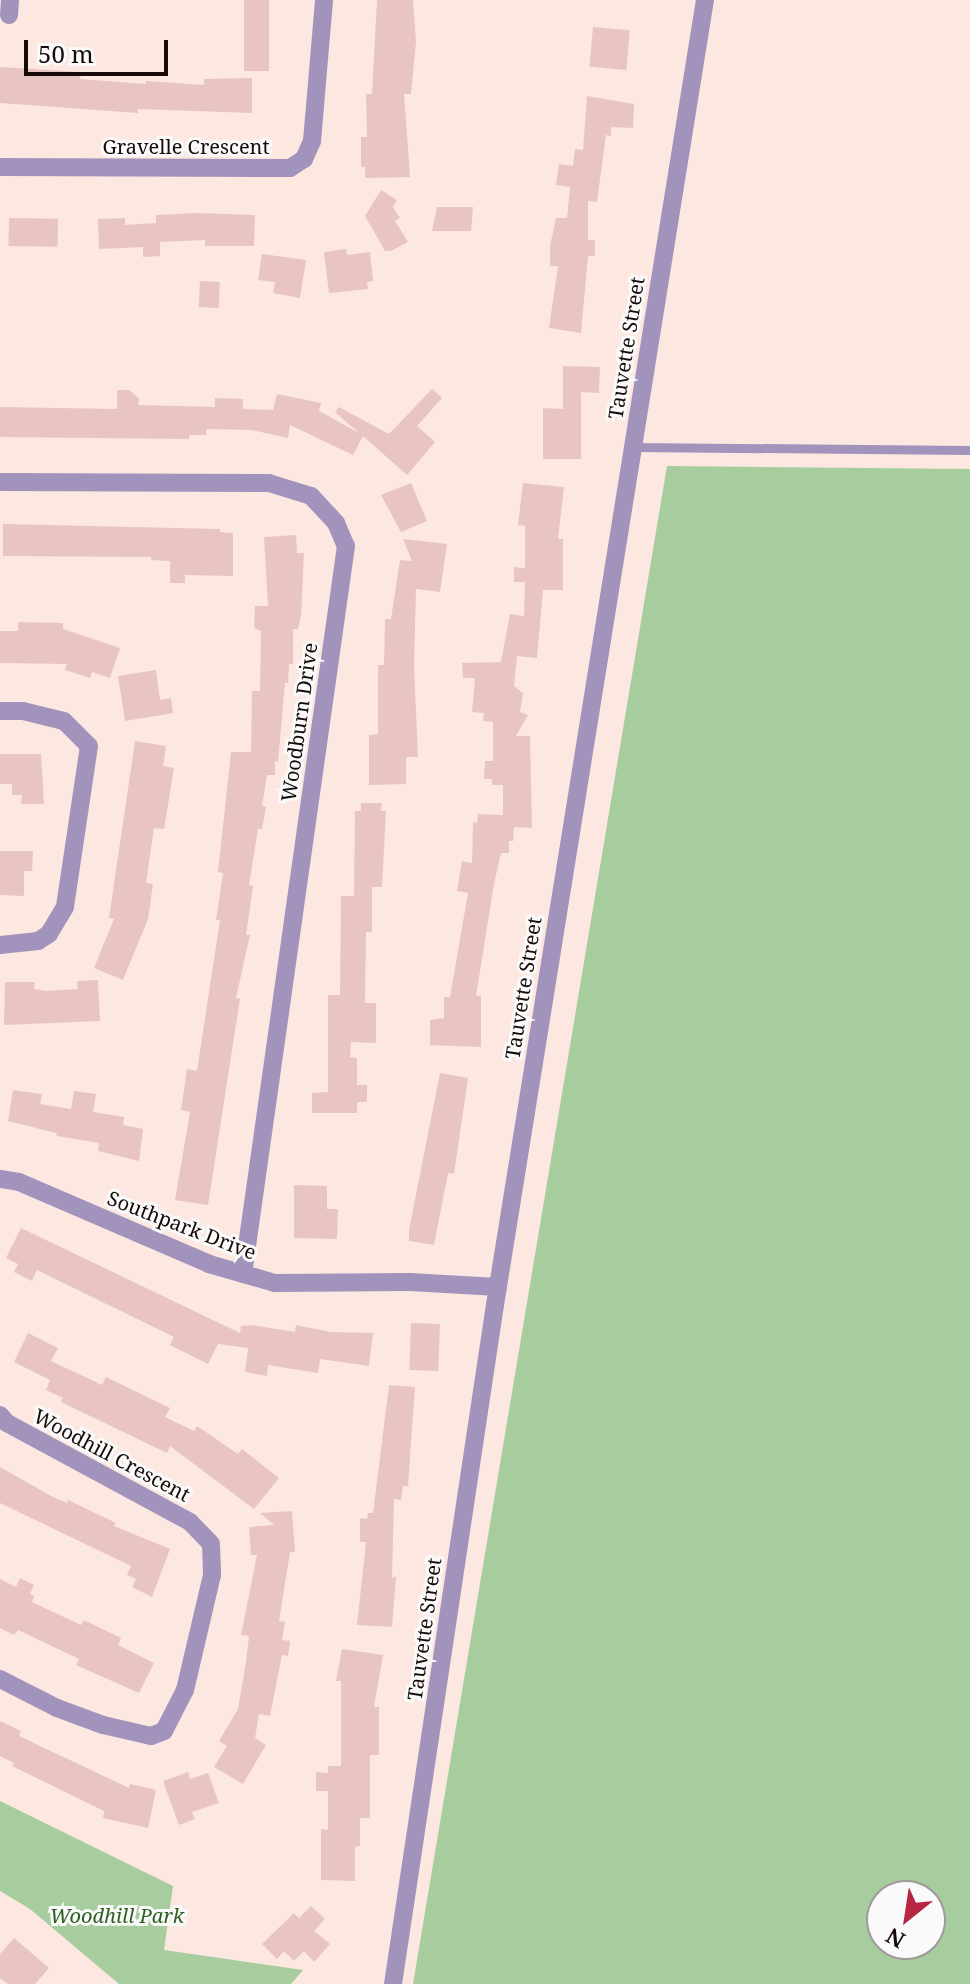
<!DOCTYPE html>
<html>
<head>
<meta charset="utf-8">
<style>
  body { margin:0 }
  #map { position:relative; width:970px; height:1984px; overflow:hidden; background:#fce8e1; font-family:"Noto Serif",serif }
  div>[style] { position:absolute }
  .green>* { inset:0; background:#a7cc9e }
  .building>* { inset:0; background:#e8c4c3; transform-origin:0 0 }
  .lane>* { height:9px; margin:-4.5px; padding:0 4.5px; transform-origin:4.5px; border-radius:4.5px; background:#a293bc }
  .street>* { height:18px; margin:-9px; padding:0 9px; transform-origin:9px; border-radius:9px; background:#a293bc }
  span { translate:-50% -50%; white-space:nowrap; text-align:center; line-height:1.15; -webkit-text-stroke:6px #fafafa; paint-order:stroke }
  .street-label { font-size:20px; color:#160b08 }
  .park-label { font-size:20px; color:#2c5e1f; font-style:italic }
  .north { position:absolute; left:866px; top:1880px; width:80px; height:80px; box-sizing:border-box; background:#fafafa; border:2px solid #9f9a99; border-radius:50%; rotate:210deg; font-size:22px; font-weight:700; line-height:32px; text-align:center; color:#160b08 }
  .north::after { content:''; display:block; margin:auto; width:28px; height:36px; background:#b72643; clip-path:polygon(50% 0,100% 100%,50% 72%,0 100%) }
  .scale { position:absolute; left:24px; top:40px; width:144px; height:36px; box-sizing:border-box; border:4px solid #160b08; border-top:0; padding-left:10px; font-size:24px; line-height:28px; white-space:nowrap; color:#160b08; -webkit-text-stroke:6px #fafafa; paint-order:stroke }
</style>
</head>
<body>
<div id="map">
  <div class="green">
    <div style="clip-path:polygon(evenodd,667px 466px,970px 469px,970px 1984px,413px 1984px,667px 466px,930px 1896px,930px 1944px,882px 1944px,882px 1896px,930px 1896px)"></div>
    <div style="clip-path:polygon(0 1801px,173px 1886px,164px 1950px,303px 1970px,291px 1984px,119px 1984px,30px 1909px,0 1891px)"></div>
  </div>
  <div class="building">
    <div style="left:244px;top:0;width:25px;height:71px"></div>
    <div style="clip-path:polygon(377px 0,413px 0,416px 42px,411px 94px,404px 94px,410px 177px,365px 178px,365px 167px,361px 167px,361px 137px,367px 137px,366px 94px,372px 94px)"></div>
    <div style="left:593px;top:27px;width:37px;height:40px;rotate:5deg"></div>
    <div style="clip-path:polygon(0 67px,81px 72px,80px 79px,146px 84px,146px 81px,204px 85px,204px 79px,252px 78px,252px 113px,138px 109px,138px 113px,0 103px)"></div>
    <div style="clip-path:polygon(587px 96px,634px 104px,633px 128px,611px 127px,611px 136px,606px 135px,597px 202px,588px 201px,588px 240px,595px 240px,595px 256px,588px 256px,581px 333px,549px 328px,558px 266px,550px 266px,550px 246px,556px 218px,567px 218px,570px 187px,556px 185px,559px 164px,573px 166px,575px 149px,583px 150px)"></div>
    <div style="clip-path:polygon(381px 190px,397px 200px,393px 207px,400px 218px,395px 221px,408px 242px,391px 251px,385px 251px,365px 216px)"></div>
    <div style="clip-path:polygon(437px 207px,473px 207px,471px 231px,432px 231px)"></div>
    <div style="clip-path:polygon(197px 213px,255px 215px,254px 246px,205px 246px,205px 240px,160px 242px,160px 256px,143px 257px,143px 247px,99px 249px,98px 219px,125px 218px,125px 225px,156px 223px,156px 215px)"></div>
    <div style="left:9px;top:218px;width:49px;height:28px;rotate:1deg"></div>
    <div style="clip-path:polygon(346px 249px,347px 255px,370px 252px,373px 281px,367px 282px,368px 289px,329px 293px,324px 252px)"></div>
    <div style="clip-path:polygon(262px 254px,306px 260px,300px 298px,273px 293px,275px 282px,258px 280px)"></div>
    <div style="left:200px;top:281px;width:20px;height:26px;rotate:3deg"></div>
    <div style="clip-path:polygon(563px 366px,600px 367px,599px 393px,581px 392px,581px 459px,543px 459px,543px 408px,563px 409px)"></div>
    <div style="clip-path:polygon(432px 389px,442px 398px,417px 426px,435px 442px,407px 475px,363px 436px,353px 455px,290px 425px,288px 438px,252px 430px,206px 429px,206px 435px,189px 435px,189px 439px,0 437px,0 407px,117px 409px,117px 390px,129px 390px,139px 398px,138px 405px,215px 407px,215px 398px,243px 399px,243px 409px,273px 410px,277px 394px,321px 403px,319px 411px,359px 433px,335px 412px,339px 407px,389px 434px)"></div>
    <div style="clip-path:polygon(411px 483px,427px 521px,401px 532px,381px 495px)"></div>
    <div style="clip-path:polygon(523px 483px,564px 487px,558px 539px,563px 539px,563px 590px,543px 590px,537px 658px,517px 656px,514px 686px,523px 693px,520px 712px,528px 715px,516px 736px,530px 736px,532px 828px,514px 827px,513px 841px,509px 841px,509px 853px,501px 853px,494px 884px,476px 996px,481px 996px,481px 1047px,430px 1045px,430px 1020px,444px 1018px,444px 997px,450px 997px,468px 893px,457px 891px,462px 861px,472px 863px,473px 822px,477px 823px,478px 814px,503px 815px,503px 785px,492px 785px,492px 779px,484px 779px,485px 761px,493px 761px,493px 722px,483px 721px,484px 713px,472px 712px,475px 678px,463px 678px,462px 663px,501px 662px,510px 614px,524px 616px,525px 582px,514px 582px,514px 567px,525px 568px,525px 526px,518px 525px)"></div>
    <div style="clip-path:polygon(3px 524px,220px 529px,220px 532px,233px 533px,233px 576px,185px 575px,185px 583px,170px 583px,170px 561px,151px 560px,151px 557px,3px 556px)"></div>
    <div style="clip-path:polygon(296px 535px,297px 553px,304px 553px,301px 616px,298px 629px,293px 629px,293px 664px,289px 664px,288px 683px,285px 683px,278px 762px,275px 761px,275px 775px,267px 775px,262px 806px,266px 807px,262px 829px,258px 829px,249px 885px,253px 886px,246px 935px,250px 935px,236px 998px,240px 999px,208px 1205px,175px 1200px,190px 1112px,181px 1110px,187px 1069px,197px 1071px,220px 920px,216px 920px,223px 873px,218px 872px,231px 752px,251px 752px,252px 691px,260px 691px,261px 631px,254px 628px,255px 606px,268px 606px,264px 537px)"></div>
    <div style="clip-path:polygon(403px 539px,447px 544px,440px 592px,416px 589px,414px 666px,418px 757px,406px 757px,406px 784px,369px 785px,369px 735px,378px 734px,378px 665px,384px 665px,385px 619px,391px 619px,400px 560px,412px 561px)"></div>
    <div style="clip-path:polygon(18px 622px,63px 623px,63px 629px,120px 648px,110px 678px,92px 672px,90px 678px,65px 670px,67px 664px,0 663px,0 631px,18px 631px)"></div>
    <div style="clip-path:polygon(156px 670px,160px 700px,171px 698px,173px 713px,125px 721px,118px 676px)"></div>
    <div style="clip-path:polygon(135px 741px,166px 746px,163px 766px,174px 768px,164px 829px,154px 828px,146px 883px,153px 884px,148px 919px,123px 980px,94px 968px,114px 919px,109px 918px)"></div>
    <div style="clip-path:polygon(0 754px,41px 754px,44px 804px,21px 804px,22px 795px,12px 795px,12px 784px,0 784px)"></div>
    <div style="clip-path:polygon(361px 803px,382px 803px,381px 811px,386px 811px,382px 887px,372px 887px,372px 932px,366px 932px,365px 1003px,376px 1003px,376px 1043px,351px 1042px,350px 1057px,357px 1058px,357px 1085px,367px 1085px,367px 1102px,357px 1102px,357px 1113px,312px 1113px,312px 1093px,328px 1092px,328px 995px,340px 995px,341px 896px,354px 896px,355px 811px,361px 811px)"></div>
    <div style="clip-path:polygon(0 851px,33px 851px,32px 871px,24px 871px,24px 896px,0 895px)"></div>
    <div style="clip-path:polygon(98px 980px,100px 1021px,4px 1025px,5px 982px,35px 982px,34px 989px,46px 991px,78px 989px,77px 981px)"></div>
    <div style="clip-path:polygon(440px 1073px,468px 1078px,454px 1174px,448px 1173px,434px 1245px,409px 1241px,409px 1230px)"></div>
    <div style="clip-path:polygon(13px 1090px,42px 1094px,40px 1104px,71px 1109px,74px 1091px,96px 1094px,93px 1112px,124px 1117px,123px 1125px,143px 1129px,139px 1161px,98px 1151px,99px 1143px,57px 1136px,56px 1133px,8px 1121px)"></div>
    <div style="clip-path:polygon(294px 1185px,327px 1186px,327px 1209px,338px 1209px,337px 1239px,294px 1238px)"></div>
    <div style="clip-path:polygon(21px 1228px,240px 1333px,241px 1326px,252px 1325px,295px 1332px,296px 1325px,331px 1332px,373px 1333px,369px 1366px,320px 1359px,318px 1373px,268px 1365px,267px 1376px,245px 1372px,248px 1348px,218px 1344px,208px 1364px,170px 1345px,174px 1337px,37px 1270px,32px 1281px,14px 1272px,18px 1264px,6px 1258px)"></div>
    <div style="left:411px;top:1323px;width:29px;height:47px;rotate:2deg"></div>
    <div style="clip-path:polygon(28px 1333px,58px 1348px,51px 1361px,102px 1385px,106px 1377px,170px 1408px,165px 1417px,194px 1431px,197px 1426px,238px 1454px,242px 1449px,279px 1478px,254px 1509px,170px 1446px,167px 1453px,61px 1402px,63px 1398px,46px 1390px,50px 1380px,14px 1362px)"></div>
    <div style="clip-path:polygon(389px 1385px,415px 1387px,408px 1486px,403px 1486px,401px 1500px,394px 1499px,392px 1578px,396px 1576px,392px 1627px,357px 1625px,366px 1542px,360px 1542px,360px 1518px,367px 1519px,368px 1513px,373px 1513px)"></div>
    <div style="clip-path:polygon(0 1467px,53px 1497px,67px 1503px,68px 1500px,116px 1523px,114px 1526px,170px 1549px,152px 1597px,132px 1587px,136px 1579px,127px 1575px,131px 1566px,0 1503px)"></div>
    <div style="clip-path:polygon(292px 1511px,295px 1552px,290px 1552px,279px 1621px,285px 1622px,282px 1640px,290px 1641px,288px 1656px,282px 1655px,270px 1716px,259px 1714px,255px 1738px,266px 1745px,243px 1784px,214px 1767px,227px 1746px,219px 1741px,238px 1709px,246px 1662px,249px 1636px,241px 1635px,257px 1555px,251px 1555px,249px 1527px,274px 1525px,260px 1513px)"></div>
    <div style="clip-path:polygon(20px 1578px,34px 1585px,30px 1594px,34px 1596px,32px 1602px,81px 1625px,84px 1620px,121px 1638px,118px 1645px,154px 1663px,139px 1693px,76px 1665px,79px 1659px,18px 1630px,14px 1635px,0 1628px,0 1579px,16px 1587px)"></div>
    <div style="clip-path:polygon(342px 1649px,383px 1655px,374px 1707px,379px 1707px,379px 1755px,370px 1755px,370px 1818px,360px 1818px,360px 1846px,355px 1847px,355px 1881px,321px 1880px,321px 1829px,328px 1830px,328px 1791px,316px 1791px,316px 1772px,328px 1773px,328px 1766px,341px 1766px,341px 1681px,336px 1681px)"></div>
    <div style="clip-path:polygon(0 1721px,21px 1731px,19px 1736px,129px 1788px,130px 1784px,156px 1790px,148px 1828px,103px 1818px,104px 1811px,12px 1766px,14px 1763px,0 1756px)"></div>
    <div style="clip-path:polygon(188px 1772px,190px 1779px,208px 1773px,219px 1803px,192px 1812px,195px 1819px,179px 1825px,163px 1781px)"></div>
    <div style="clip-path:polygon(311px 1906px,325px 1919px,314px 1931px,330px 1944px,314px 1962px,304px 1951px,294px 1961px,284px 1951px,277px 1959px,262px 1944px,294px 1913px,299px 1918px)"></div>
    <div style="clip-path:polygon(14px 1938px,49px 1968px,35px 1984px,8px 1984px,0 1978px,0 1954px)"></div>
  </div>
  <div class="lane">
    <div style="left:633px;top:447px;width:337px;rotate:0.5deg"></div>
  </div>
  <div class="street">
    <div style="left:9px;top:15px;width:15px;rotate:-86deg"></div>
    <div style="left:0;top:167px;width:290px;rotate:0.2deg"></div>
    <div style="left:290px;top:168px;width:17px;rotate:-33deg"></div>
    <div style="left:304px;top:159px;width:20px;rotate:-66deg"></div>
    <div style="left:312px;top:141px;width:142px;rotate:-85.1deg"></div>
    <div style="left:0;top:482px;width:269px;rotate:0.2deg"></div>
    <div style="left:269px;top:483px;width:44px;rotate:17.2deg"></div>
    <div style="left:311px;top:496px;width:37px;rotate:47deg"></div>
    <div style="left:336px;top:523px;width:25px;rotate:67deg"></div>
    <div style="left:346px;top:546px;width:735px;rotate:98.05deg"></div>
    <div style="left:0;top:711px;width:23px"></div>
    <div style="left:23px;top:711px;width:42px;rotate:13.7deg"></div>
    <div style="left:64px;top:721px;width:35px;rotate:45deg"></div>
    <div style="left:89px;top:746px;width:163px;rotate:98.5deg"></div>
    <div style="left:65px;top:907px;width:31px;rotate:121deg"></div>
    <div style="left:49px;top:934px;width:13px;rotate:148deg"></div>
    <div style="left:38px;top:941px;width:38px;rotate:174deg"></div>
    <div style="left:0;top:1179px;width:19px;rotate:9deg"></div>
    <div style="left:19px;top:1182px;width:207px;rotate:23.3deg"></div>
    <div style="left:209px;top:1264px;width:69px;rotate:16.1deg"></div>
    <div style="left:275px;top:1283px;width:135px;rotate:-0.4deg"></div>
    <div style="left:410px;top:1282px;width:88px;rotate:3.3deg"></div>
    <div style="left:0;top:1415px;width:11px;rotate:49deg"></div>
    <div style="left:7px;top:1423px;width:208px;rotate:28.4deg"></div>
    <div style="left:190px;top:1522px;width:30px;rotate:46deg"></div>
    <div style="left:211px;top:1544px;width:31px;rotate:88deg"></div>
    <div style="left:212px;top:1575px;width:118px;rotate:103.2deg"></div>
    <div style="left:185px;top:1690px;width:46px;rotate:117.1deg"></div>
    <div style="left:164px;top:1731px;width:14px;rotate:159deg"></div>
    <div style="left:151px;top:1736px;width:49px;rotate:-167.1deg"></div>
    <div style="left:103px;top:1725px;width:49px;rotate:-159.7deg"></div>
    <div style="left:57px;top:1708px;width:64px;rotate:-153deg"></div>
    <div style="left:393px;top:1984px;width:687px;rotate:-81.46deg"></div>
    <div style="left:495px;top:1305px;width:1322px;rotate:-80.86deg"></div>
  </div>
  <div class="street-label">
    <span style="left:186px;top:146px">Gravelle Crescent</span>
    <span style="left:626px;top:348px;rotate:-81deg">Tauvette Street</span>
    <span style="left:299px;top:722px;rotate:-82deg">Woodburn Drive</span>
    <span style="left:523px;top:988px;rotate:-81deg">Tauvette Street</span>
    <span style="left:182px;top:1225px;rotate:21deg">Southpark Drive</span>
    <span style="left:112px;top:1455px;rotate:28deg">Woodhill Crescent</span>
    <span style="left:424px;top:1629px;rotate:-82deg">Tauvette Street</span>
  </div>
  <div class="park-label">
    <span style="left:117px;top:1915px">Woodhill Park</span>
  </div>
  <div class="north">N</div>
  <div class="scale">50 m</div>
</div>
</body>
</html>
